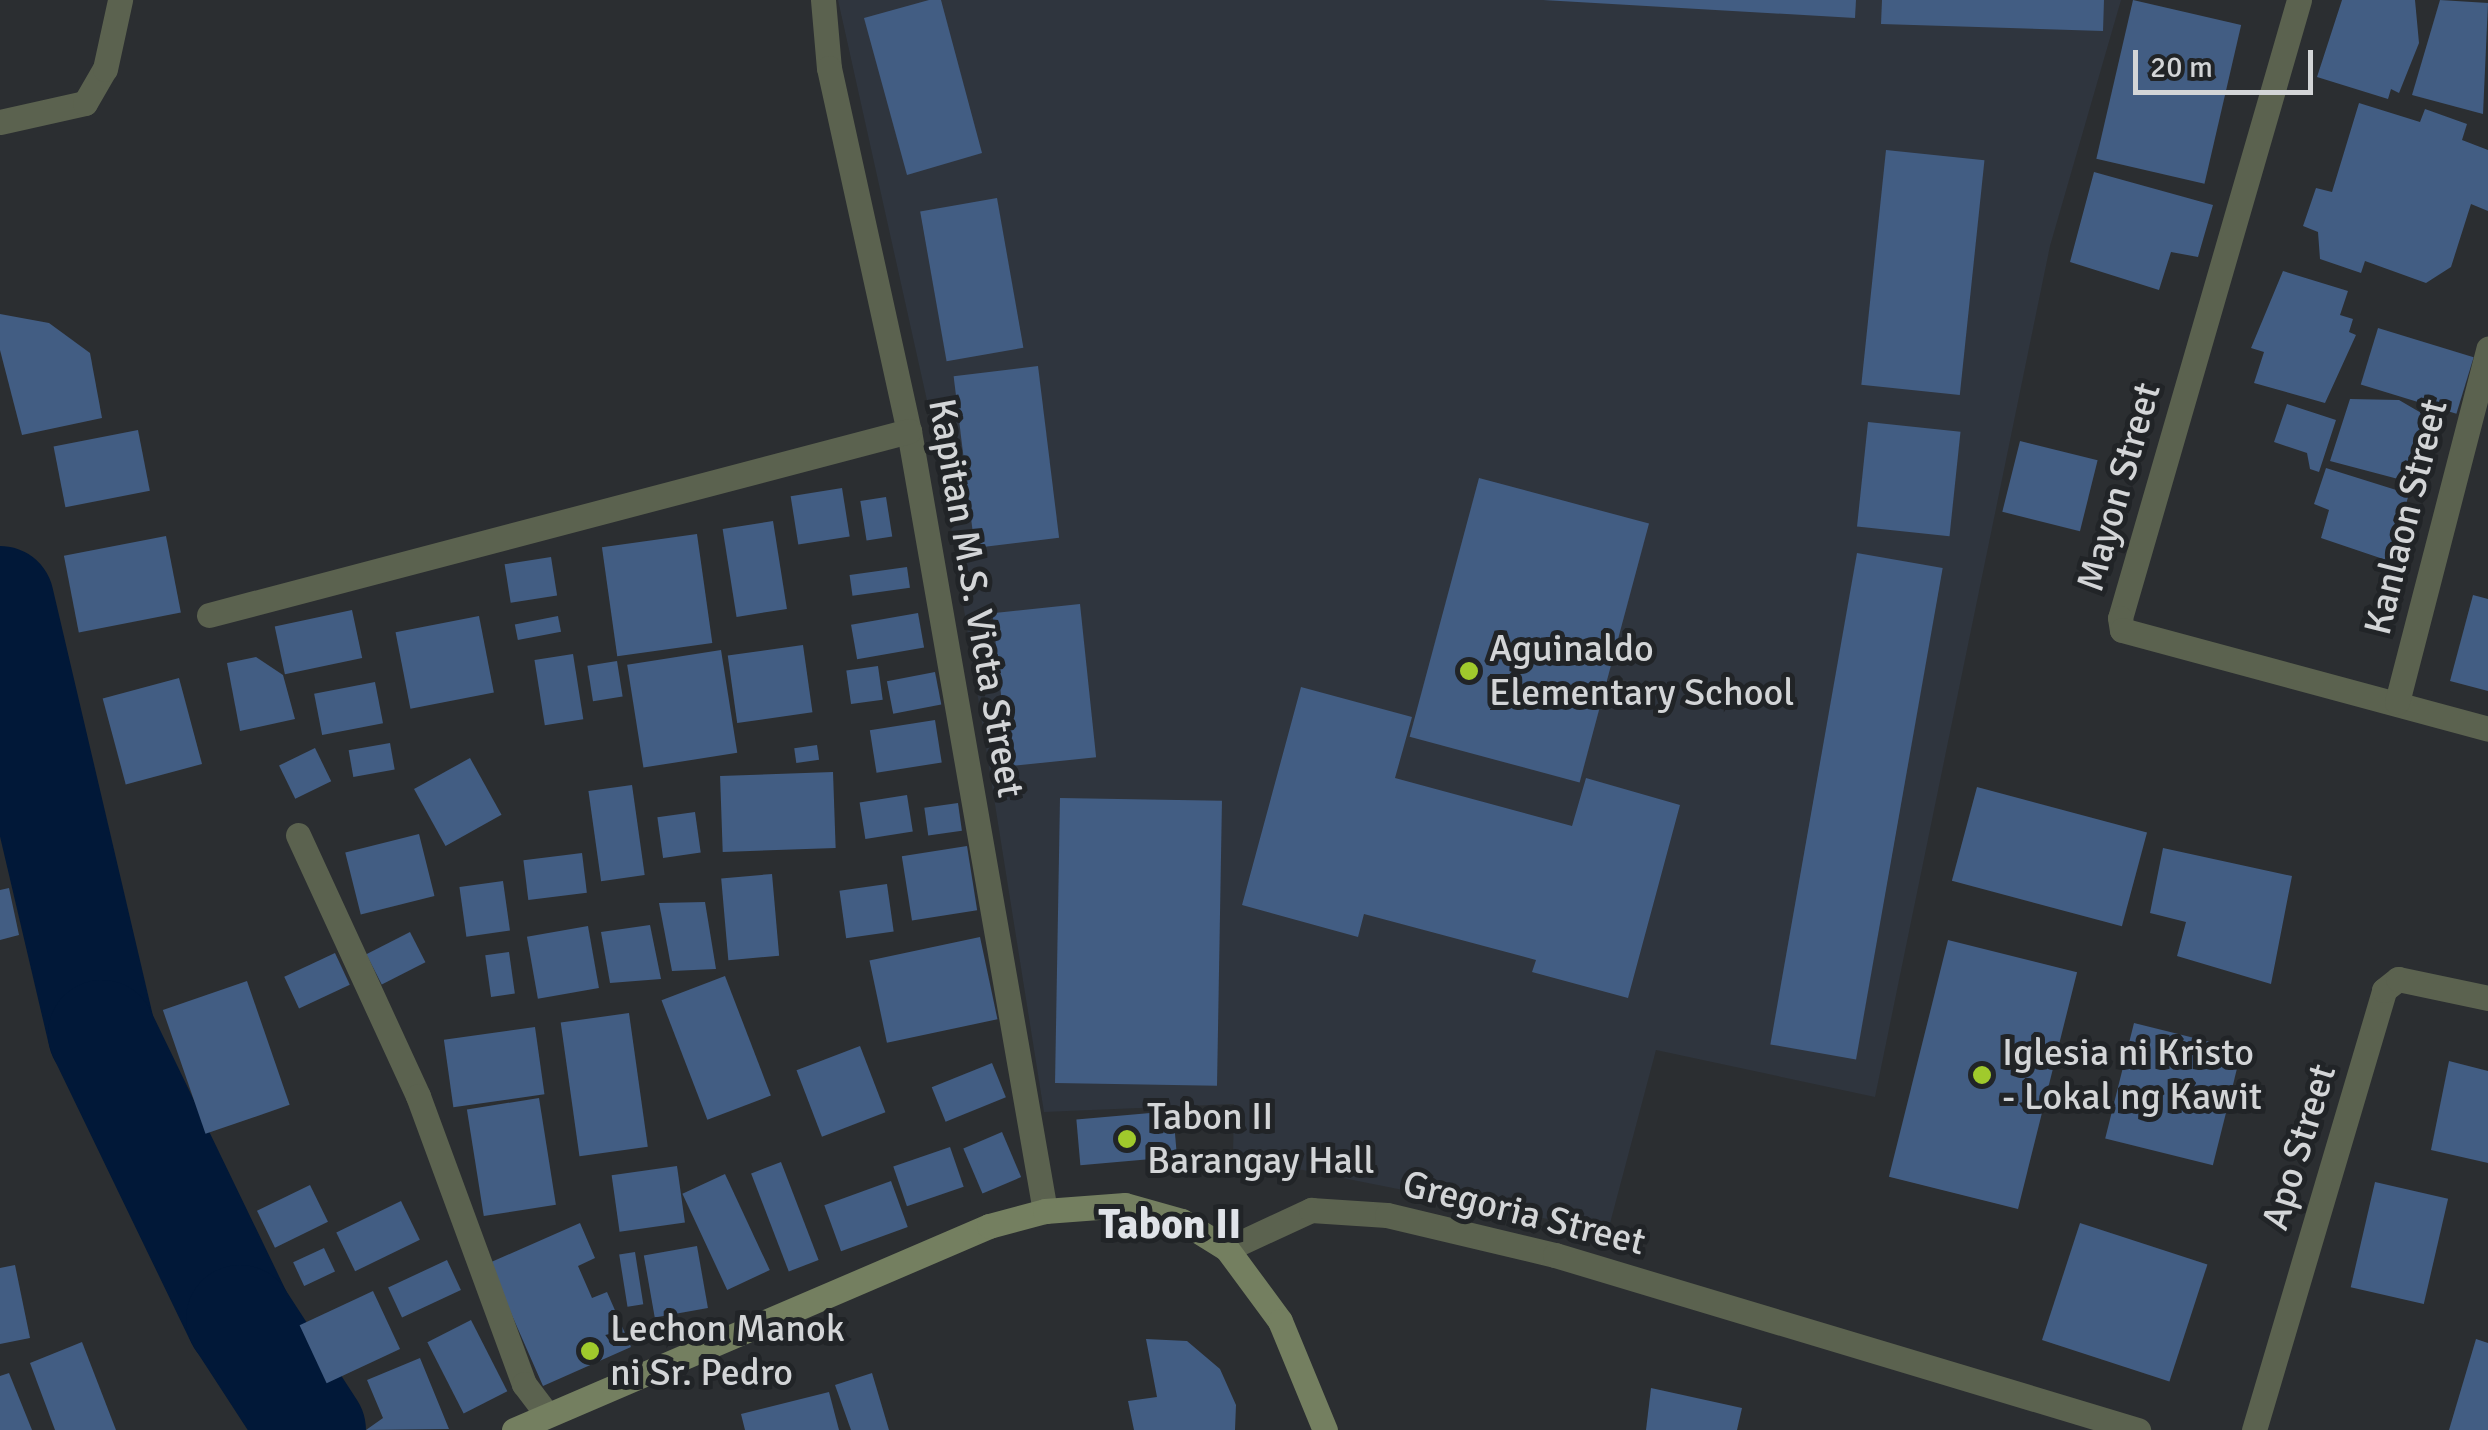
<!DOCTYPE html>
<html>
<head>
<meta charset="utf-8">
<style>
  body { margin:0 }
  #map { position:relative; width:2488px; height:1430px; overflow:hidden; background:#2b2e31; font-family:Signika,sans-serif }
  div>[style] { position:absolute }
  .built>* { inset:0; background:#2f353e }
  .river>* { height:108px; margin:-54px; padding:0 54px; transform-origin:54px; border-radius:54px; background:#011838 }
  .building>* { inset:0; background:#425d83; transform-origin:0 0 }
  .service>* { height:25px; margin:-12.5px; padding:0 12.5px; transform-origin:12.5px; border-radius:12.5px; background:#5b624f }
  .minor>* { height:25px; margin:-12.5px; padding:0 12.5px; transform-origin:12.5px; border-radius:12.5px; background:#5b624f }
  .tertiary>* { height:25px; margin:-12.5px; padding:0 12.5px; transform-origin:12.5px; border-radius:12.5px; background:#5b624f }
  .secondary>* { height:25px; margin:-12.5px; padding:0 12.5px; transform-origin:12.5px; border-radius:12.5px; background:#747f60 }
  .dots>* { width:28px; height:28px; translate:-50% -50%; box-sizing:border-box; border:5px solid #212427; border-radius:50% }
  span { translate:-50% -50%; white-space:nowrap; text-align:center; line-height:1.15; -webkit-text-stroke:10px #212427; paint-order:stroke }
  .street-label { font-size:38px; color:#d3d5d7 }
  .poi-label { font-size:38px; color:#d3d5d7 }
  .left { translate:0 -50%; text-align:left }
  .quarter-label { font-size:42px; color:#e0e3e8; font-weight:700 }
  .scale { position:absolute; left:2133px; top:50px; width:180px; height:45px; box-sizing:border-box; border:5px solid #d3d5d7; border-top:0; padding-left:12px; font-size:30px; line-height:35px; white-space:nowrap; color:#d3d5d7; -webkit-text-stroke:8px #212427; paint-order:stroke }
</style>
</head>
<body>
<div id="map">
  <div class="built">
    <div style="clip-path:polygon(838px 0,2121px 0,2050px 246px,1875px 1097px,1656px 1050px,1608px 1231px,1233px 1156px,1234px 1104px,1044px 1112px,940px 459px)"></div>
  </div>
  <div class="river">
    <div style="left:0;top:600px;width:446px;rotate:76.8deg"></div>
    <div style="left:102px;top:1034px;width:317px;rotate:64.2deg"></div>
    <div style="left:240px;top:1319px;width:132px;rotate:57deg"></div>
  </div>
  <div class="building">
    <div style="clip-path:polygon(929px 0,941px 0,982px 153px,907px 175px,864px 18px)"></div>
    <div style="clip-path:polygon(1543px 0,1856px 0,1855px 18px)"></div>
    <div style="clip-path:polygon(1882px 0,2104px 0,2103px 31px,1881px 24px)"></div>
    <div style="left:2133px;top:0;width:111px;height:163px;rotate:13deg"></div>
    <div style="clip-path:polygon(2342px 0,2415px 0,2419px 43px,2399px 93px,2391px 89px,2388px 99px,2317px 77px)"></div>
    <div style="clip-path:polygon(2440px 0,2488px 3px,2483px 114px,2412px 95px)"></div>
    <div style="clip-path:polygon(2359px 103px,2420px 122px,2425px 109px,2467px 124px,2462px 140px,2488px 150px,2488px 211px,2471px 204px,2451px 267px,2426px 283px,2365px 261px,2361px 273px,2320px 259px,2318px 232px,2303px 226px,2316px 188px,2332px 192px)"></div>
    <div style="left:1886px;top:150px;width:99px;height:236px;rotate:6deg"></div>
    <div style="clip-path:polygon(2094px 172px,2213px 205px,2198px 257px,2171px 252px,2159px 290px,2070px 262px)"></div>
    <div style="left:997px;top:198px;width:152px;height:78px;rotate:80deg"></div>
    <div style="clip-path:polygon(2283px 271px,2348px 291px,2340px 315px,2353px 319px,2349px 332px,2356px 335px,2325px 403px,2254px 383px,2264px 352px,2251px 348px)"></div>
    <div style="clip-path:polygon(0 314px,49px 323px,90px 353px,102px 418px,22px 435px,0 350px)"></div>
    <div style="left:2378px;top:328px;width:100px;height:59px;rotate:17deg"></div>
    <div style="left:1038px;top:366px;width:173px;height:85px;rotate:83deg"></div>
    <div style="clip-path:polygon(2350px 399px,2399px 400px,2423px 414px,2418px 427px,2437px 434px,2431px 454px,2412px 449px,2402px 480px,2330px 461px)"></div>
    <div style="clip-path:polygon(2287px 404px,2336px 420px,2319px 472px,2310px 469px,2307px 453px,2274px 442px)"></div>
    <div style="left:1868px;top:422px;width:93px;height:105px;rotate:6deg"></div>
    <div style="left:138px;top:430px;width:62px;height:86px;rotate:79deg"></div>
    <div style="left:2020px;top:441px;width:80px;height:73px;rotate:14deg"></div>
    <div style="clip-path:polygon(2326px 468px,2409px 494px,2389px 561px,2321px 538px,2329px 510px,2314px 504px)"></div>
    <div style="left:1479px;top:478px;width:176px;height:268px;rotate:15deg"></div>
    <div style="left:842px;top:488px;width:49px;height:52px;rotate:81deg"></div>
    <div style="left:886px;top:497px;width:40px;height:26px;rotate:81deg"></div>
    <div style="left:773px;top:521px;width:89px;height:51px;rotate:81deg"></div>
    <div style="left:697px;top:534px;width:110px;height:96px;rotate:82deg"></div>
    <div style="left:166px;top:536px;width:78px;height:104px;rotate:79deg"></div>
    <div style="left:1857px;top:553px;width:87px;height:499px;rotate:10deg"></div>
    <div style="left:551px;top:557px;width:39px;height:47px;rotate:81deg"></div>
    <div style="left:907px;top:567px;width:21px;height:58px;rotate:82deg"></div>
    <div style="clip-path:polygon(2473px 595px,2488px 599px,2488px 691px,2450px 681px)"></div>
    <div style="left:1080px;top:604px;width:154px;height:88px;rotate:84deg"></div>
    <div style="left:352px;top:610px;width:49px;height:79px;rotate:78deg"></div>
    <div style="left:918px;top:613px;width:35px;height:68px;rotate:80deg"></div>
    <div style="left:479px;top:616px;width:78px;height:85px;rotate:79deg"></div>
    <div style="left:558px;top:616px;width:16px;height:44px;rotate:79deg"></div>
    <div style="left:803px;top:645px;width:68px;height:76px;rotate:82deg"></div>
    <div style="left:721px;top:650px;width:104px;height:95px;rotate:81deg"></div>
    <div style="left:573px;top:654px;width:66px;height:39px;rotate:81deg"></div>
    <div style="clip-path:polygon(256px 657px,283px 675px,295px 719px,240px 731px,227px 663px)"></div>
    <div style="left:617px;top:661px;width:36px;height:30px;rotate:81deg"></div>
    <div style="left:878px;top:666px;width:34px;height:32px;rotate:82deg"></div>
    <div style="left:935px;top:672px;width:33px;height:49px;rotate:79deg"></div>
    <div style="left:179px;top:678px;width:89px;height:79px;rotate:75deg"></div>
    <div style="left:375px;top:682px;width:42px;height:62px;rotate:79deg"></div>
    <div style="clip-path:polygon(1301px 687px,1412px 717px,1395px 778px,1572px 826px,1586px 778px,1680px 805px,1628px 998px,1532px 972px,1536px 960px,1364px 914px,1358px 937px,1242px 905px)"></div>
    <div style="left:935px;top:720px;width:43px;height:66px;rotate:81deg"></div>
    <div style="left:390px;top:743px;width:27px;height:42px;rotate:80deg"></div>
    <div style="left:817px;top:745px;width:15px;height:23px;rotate:82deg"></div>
    <div style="left:315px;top:748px;width:37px;height:40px;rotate:64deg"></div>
    <div style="left:470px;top:758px;width:65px;height:64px;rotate:61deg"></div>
    <div style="left:833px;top:772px;width:76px;height:113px;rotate:88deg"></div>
    <div style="left:632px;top:785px;width:91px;height:44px;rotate:82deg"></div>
    <div style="left:1977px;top:787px;width:176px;height:97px;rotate:15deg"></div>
    <div style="left:907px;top:795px;width:37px;height:48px;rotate:81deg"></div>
    <div style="left:1060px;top:798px;width:162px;height:285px;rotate:1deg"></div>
    <div style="left:958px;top:803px;width:28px;height:34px;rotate:82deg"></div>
    <div style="left:695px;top:812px;width:41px;height:38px;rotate:82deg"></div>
    <div style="left:419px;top:834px;width:64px;height:76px;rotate:76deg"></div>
    <div style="left:967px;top:846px;width:65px;height:66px;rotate:81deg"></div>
    <div style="clip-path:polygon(2163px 848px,2292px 876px,2271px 984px,2177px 956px,2186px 922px,2150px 913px)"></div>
    <div style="left:582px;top:853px;width:40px;height:59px;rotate:83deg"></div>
    <div style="left:772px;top:874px;width:82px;height:51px;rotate:85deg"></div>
    <div style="left:503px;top:881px;width:50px;height:44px;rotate:82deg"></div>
    <div style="left:887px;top:884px;width:48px;height:48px;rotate:82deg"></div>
    <div style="clip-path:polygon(9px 888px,19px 935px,0 940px,0 890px)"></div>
    <div style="clip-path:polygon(705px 902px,716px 969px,672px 971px,659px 903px)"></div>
    <div style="clip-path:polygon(650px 925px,661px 979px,610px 983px,601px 932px)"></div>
    <div style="left:588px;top:926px;width:63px;height:62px;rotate:80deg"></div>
    <div style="left:410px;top:932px;width:34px;height:49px;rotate:63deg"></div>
    <div style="left:980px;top:937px;width:84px;height:113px;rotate:78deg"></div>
    <div style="left:1948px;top:940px;width:133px;height:244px;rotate:14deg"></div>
    <div style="left:509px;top:952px;width:42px;height:24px;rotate:82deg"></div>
    <div style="left:335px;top:953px;width:35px;height:56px;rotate:65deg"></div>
    <div style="left:725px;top:976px;width:128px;height:68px;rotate:69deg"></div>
    <div style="left:247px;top:981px;width:131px;height:89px;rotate:71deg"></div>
    <div style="left:629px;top:1013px;width:135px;height:69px;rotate:82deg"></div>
    <div style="left:2134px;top:1023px;width:111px;height:119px;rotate:14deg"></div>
    <div style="left:535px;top:1027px;width:68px;height:92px;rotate:82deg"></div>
    <div style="left:860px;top:1046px;width:71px;height:68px;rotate:69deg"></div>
    <div style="clip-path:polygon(2449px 1061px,2488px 1071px,2488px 1163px,2431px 1150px)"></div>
    <div style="left:992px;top:1063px;width:37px;height:65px;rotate:68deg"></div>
    <div style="left:539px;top:1098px;width:108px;height:73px;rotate:81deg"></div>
    <div style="left:1173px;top:1111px;width:46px;height:97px;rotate:85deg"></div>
    <div style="left:1002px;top:1132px;width:49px;height:42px;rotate:67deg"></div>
    <div style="left:950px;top:1147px;width:42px;height:60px;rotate:71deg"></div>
    <div style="left:781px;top:1162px;width:105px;height:32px;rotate:69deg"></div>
    <div style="left:677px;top:1166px;width:57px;height:66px;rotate:82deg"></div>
    <div style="left:725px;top:1174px;width:106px;height:47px;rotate:65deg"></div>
    <div style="left:891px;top:1181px;width:49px;height:71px;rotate:70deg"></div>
    <div style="left:2375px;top:1182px;width:75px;height:108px;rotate:13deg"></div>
    <div style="left:310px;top:1185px;width:41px;height:59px;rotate:64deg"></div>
    <div style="left:401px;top:1201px;width:43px;height:72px;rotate:64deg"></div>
    <div style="clip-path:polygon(580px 1223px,595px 1258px,578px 1266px,592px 1298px,607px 1292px,631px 1347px,543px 1386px,489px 1263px)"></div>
    <div style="left:2080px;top:1223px;width:134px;height:123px;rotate:18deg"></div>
    <div style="left:697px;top:1246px;width:63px;height:54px;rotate:80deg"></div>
    <div style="left:324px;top:1248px;width:26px;height:34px;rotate:65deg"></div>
    <div style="left:635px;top:1252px;width:53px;height:16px;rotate:81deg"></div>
    <div style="left:447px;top:1260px;width:33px;height:65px;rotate:65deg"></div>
    <div style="clip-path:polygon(15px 1265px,30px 1338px,0 1344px,0 1268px)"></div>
    <div style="left:373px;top:1291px;width:64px;height:81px;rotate:65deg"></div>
    <div style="left:471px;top:1320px;width:80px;height:49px;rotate:63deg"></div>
    <div style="clip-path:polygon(1146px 1339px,1187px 1341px,1220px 1369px,1236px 1405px,1235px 1430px,1134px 1430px,1128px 1401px,1157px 1397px)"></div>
    <div style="clip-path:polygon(2476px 1339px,2488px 1343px,2488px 1430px,2449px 1430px)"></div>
    <div style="clip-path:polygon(82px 1342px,116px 1430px,55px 1430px,30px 1363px)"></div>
    <div style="clip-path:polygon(420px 1358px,449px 1429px,366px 1430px,383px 1418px,367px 1380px)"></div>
    <div style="clip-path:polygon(9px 1373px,32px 1430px,0 1430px,0 1376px)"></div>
    <div style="clip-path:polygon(872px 1373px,889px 1430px,851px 1430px,835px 1385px)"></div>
    <div style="clip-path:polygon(1651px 1388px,1742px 1408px,1737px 1430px,1646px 1430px)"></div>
    <div style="clip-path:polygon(829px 1392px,839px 1430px,745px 1430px,741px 1414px)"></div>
  </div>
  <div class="service">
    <div style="left:0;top:122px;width:87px;rotate:-12.6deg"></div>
    <div style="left:85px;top:103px;width:39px;rotate:-60deg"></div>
    <div style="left:105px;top:69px;width:71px;rotate:-77.7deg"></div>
  </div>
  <div class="minor">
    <div style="left:823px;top:0;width:68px;rotate:85deg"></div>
    <div style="left:829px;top:68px;width:372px;rotate:77.6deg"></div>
    <div style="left:909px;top:431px;width:792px;rotate:80.11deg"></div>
    <div style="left:2299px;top:0;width:643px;rotate:106.15deg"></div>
    <div style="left:2120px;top:618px;width:12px;rotate:81deg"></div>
    <div style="left:2122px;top:630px;width:379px;rotate:15.1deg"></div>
    <div style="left:209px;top:615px;width:724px;rotate:-14.73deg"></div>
    <div style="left:2397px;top:702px;width:365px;rotate:-75.5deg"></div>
    <div style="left:298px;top:835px;width:287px;rotate:65.3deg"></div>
    <div style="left:418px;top:1096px;width:307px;rotate:69.8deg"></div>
    <div style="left:524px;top:1384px;width:38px;rotate:53deg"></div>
    <div style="left:2254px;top:1430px;width:459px;rotate:-73.5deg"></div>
    <div style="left:2384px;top:990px;width:18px;rotate:-38deg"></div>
    <div style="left:2398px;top:979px;width:92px;rotate:11.9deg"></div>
  </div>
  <div class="tertiary">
    <div style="left:1227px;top:1249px;width:93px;rotate:-24.9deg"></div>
    <div style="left:1311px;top:1210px;width:76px;rotate:3.8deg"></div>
    <div style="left:1387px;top:1215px;width:173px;rotate:13.4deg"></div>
    <div style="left:1555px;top:1255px;width:609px;rotate:16.71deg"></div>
  </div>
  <div class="secondary">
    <div style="left:514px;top:1430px;width:517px;rotate:-23.24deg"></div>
    <div style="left:989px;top:1226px;width:58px;rotate:-15deg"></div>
    <div style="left:1045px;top:1211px;width:80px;rotate:-4.3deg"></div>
    <div style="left:1125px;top:1205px;width:59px;rotate:15.7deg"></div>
    <div style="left:1182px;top:1221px;width:53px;rotate:31.9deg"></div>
    <div style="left:1227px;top:1249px;width:89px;rotate:53.6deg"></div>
    <div style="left:1280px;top:1321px;width:118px;rotate:67.6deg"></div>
  </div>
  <div class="dots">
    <div style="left:1469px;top:671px;background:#a0ca2c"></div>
    <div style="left:1982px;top:1075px;background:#a0ca2c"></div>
    <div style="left:1127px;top:1139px;background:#a0ca2c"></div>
    <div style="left:590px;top:1351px;background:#a0ca2c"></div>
  </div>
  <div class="street-label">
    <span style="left:2119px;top:487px;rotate:-74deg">Mayon Street</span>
    <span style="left:2406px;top:517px;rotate:-76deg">Kanlaon Street</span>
    <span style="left:976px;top:598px;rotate:80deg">Kapitan M.S. Victa Street</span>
    <span style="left:2299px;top:1147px;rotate:-73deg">Apo Street</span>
    <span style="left:1524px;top:1213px;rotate:14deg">Gregoria Street</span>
  </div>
  <div class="poi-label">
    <span class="left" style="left:1489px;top:671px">Aguinaldo<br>Elementary School</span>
    <span class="left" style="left:2002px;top:1075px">Iglesia ni Kristo<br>- Lokal ng Kawit</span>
    <span class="left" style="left:1147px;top:1139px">Tabon II<br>Barangay Hall</span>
    <span class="left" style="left:610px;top:1351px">Lechon Manok<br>ni Sr. Pedro</span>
  </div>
  <div class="quarter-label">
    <span style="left:1170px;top:1225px">Tabon II</span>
  </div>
  <div class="scale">20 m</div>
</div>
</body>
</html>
